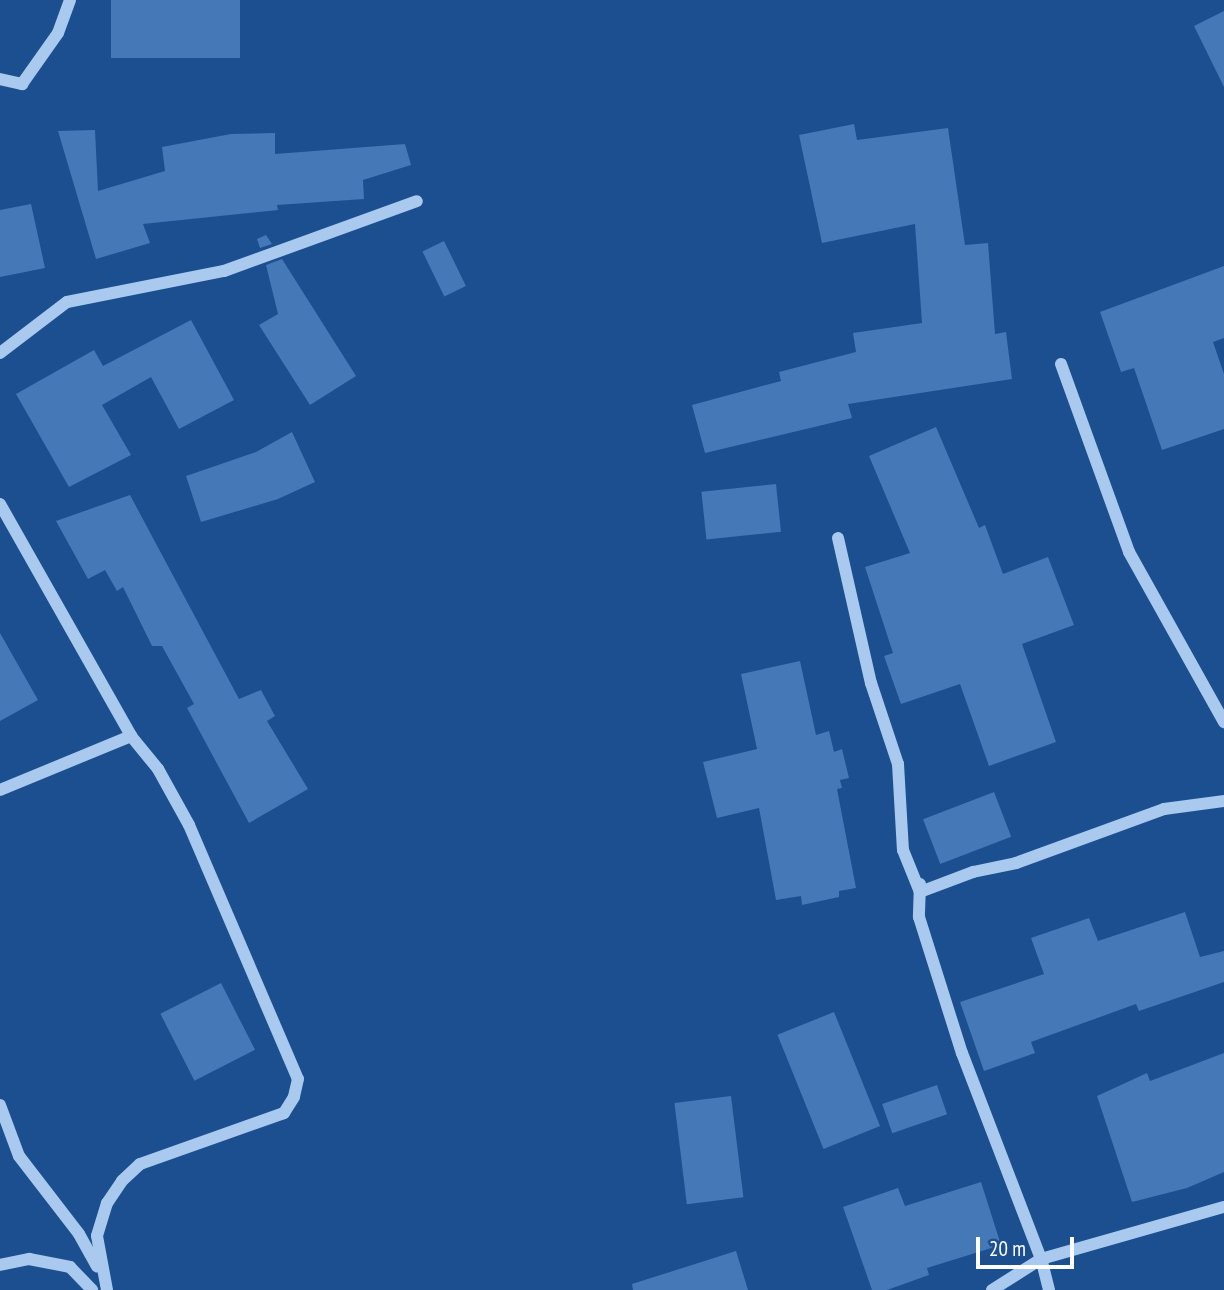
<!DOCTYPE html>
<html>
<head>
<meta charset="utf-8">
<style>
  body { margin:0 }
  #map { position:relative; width:1224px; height:1290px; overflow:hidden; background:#1b4f8f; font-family:"PT Sans Narrow",sans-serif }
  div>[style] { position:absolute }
  .building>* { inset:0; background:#4478b7; transform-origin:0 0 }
  .minor>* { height:12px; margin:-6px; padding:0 6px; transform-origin:6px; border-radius:6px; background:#a9c9ee }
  span { translate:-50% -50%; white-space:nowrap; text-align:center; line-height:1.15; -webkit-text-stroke:5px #1b4f8f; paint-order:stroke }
  .scale { position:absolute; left:976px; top:1237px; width:98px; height:32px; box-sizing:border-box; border:4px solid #fff; border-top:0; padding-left:9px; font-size:21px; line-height:24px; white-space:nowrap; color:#fff; -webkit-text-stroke:5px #1b4f8f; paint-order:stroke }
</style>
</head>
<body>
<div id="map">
  <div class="building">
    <div style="left:111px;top:0;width:129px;height:58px"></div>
    <div style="clip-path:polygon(1224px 11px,1224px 87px,1194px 26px)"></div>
    <div style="clip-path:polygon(854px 124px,857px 140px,948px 128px,965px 245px,988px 243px,995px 334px,1006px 332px,1012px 379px,848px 404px,852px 418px,705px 453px,692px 405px,781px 381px,779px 372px,856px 352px,853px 333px,922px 323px,915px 224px,822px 243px,799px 135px)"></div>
    <div style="clip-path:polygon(95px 130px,98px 191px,165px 171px,162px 147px,231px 134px,275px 133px,275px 154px,405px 144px,411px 165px,363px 180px,364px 199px,277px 205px,278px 210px,143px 224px,150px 243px,96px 259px,58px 131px)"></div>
    <div style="clip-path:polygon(31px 204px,45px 268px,0 277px,0 210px)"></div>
    <div style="clip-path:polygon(266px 235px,272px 244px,260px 248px,257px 239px)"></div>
    <div style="left:444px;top:241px;width:50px;height:24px;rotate:64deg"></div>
    <div style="clip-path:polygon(282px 259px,356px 376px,310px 405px,259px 325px,278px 314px,266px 265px)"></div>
    <div style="clip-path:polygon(1224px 266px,1224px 338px,1213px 342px,1224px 374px,1224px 429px,1162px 450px,1134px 368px,1121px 372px,1100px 312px)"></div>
    <div style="clip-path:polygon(191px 320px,234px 400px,179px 429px,151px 377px,102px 405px,131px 455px,69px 487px,16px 394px,94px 350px,103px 366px)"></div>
    <div style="clip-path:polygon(936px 427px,979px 528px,985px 525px,1003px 574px,1048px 557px,1074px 625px,1022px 644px,1056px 742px,989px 766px,960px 684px,901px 704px,884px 656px,893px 653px,865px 567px,910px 553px,869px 456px)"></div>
    <div style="clip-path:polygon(292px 432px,315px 482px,278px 499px,201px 522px,186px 476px,256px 452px)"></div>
    <div style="left:776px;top:484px;width:48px;height:75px;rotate:84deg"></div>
    <div style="clip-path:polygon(130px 495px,239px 699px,261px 690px,275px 716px,267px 721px,308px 789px,249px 823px,187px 708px,194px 704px,162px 646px,152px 646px,123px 587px,117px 591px,105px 570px,88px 579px,56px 521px)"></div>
    <div style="clip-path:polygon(0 633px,38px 700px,0 721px)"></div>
    <div style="clip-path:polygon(800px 661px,816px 735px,829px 731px,834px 752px,842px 749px,849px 778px,840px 780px,842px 788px,837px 789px,856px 888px,839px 891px,839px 897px,802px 905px,801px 896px,776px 900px,759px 808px,717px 818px,703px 762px,757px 749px,741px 674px)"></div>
    <div style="left:994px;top:792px;width:48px;height:76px;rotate:69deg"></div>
    <div style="clip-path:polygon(1185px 912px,1200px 957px,1224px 951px,1224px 982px,1139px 1011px,1136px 1004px,1031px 1042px,1035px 1053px,984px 1071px,960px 1002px,1044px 974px,1031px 938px,1089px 918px,1098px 941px)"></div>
    <div style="left:221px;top:983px;width:75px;height:68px;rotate:63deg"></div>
    <div style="left:834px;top:1012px;width:123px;height:61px;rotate:68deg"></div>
    <div style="clip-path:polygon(1224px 1053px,1224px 1172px,1187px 1188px,1132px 1202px,1097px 1096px,1147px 1073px,1150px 1081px)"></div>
    <div style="left:937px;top:1085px;width:31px;height:58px;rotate:71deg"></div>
    <div style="left:731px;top:1096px;width:102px;height:57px;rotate:83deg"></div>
    <div style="clip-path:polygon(981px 1182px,1001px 1245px,927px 1268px,929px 1275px,887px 1290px,872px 1290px,843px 1207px,898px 1188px,905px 1206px)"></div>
    <div style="clip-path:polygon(736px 1251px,748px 1290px,633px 1290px,632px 1284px)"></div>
  </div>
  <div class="minor">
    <div style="left:0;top:79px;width:23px;rotate:13deg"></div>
    <div style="left:22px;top:84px;width:62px;rotate:-54.8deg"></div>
    <div style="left:58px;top:33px;width:35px;rotate:-70deg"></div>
    <div style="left:0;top:353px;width:84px;rotate:-37.3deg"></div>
    <div style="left:67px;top:302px;width:160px;rotate:-11.2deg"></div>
    <div style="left:224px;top:271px;width:205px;rotate:-19.9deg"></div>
    <div style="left:1061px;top:364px;width:200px;rotate:70.1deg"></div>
    <div style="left:1129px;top:552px;width:195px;rotate:60.8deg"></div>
    <div style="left:0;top:504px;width:266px;rotate:60.5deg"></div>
    <div style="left:131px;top:736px;width:43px;rotate:50.7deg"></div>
    <div style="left:158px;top:769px;width:64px;rotate:61deg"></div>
    <div style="left:189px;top:825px;width:276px;rotate:66.8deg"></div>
    <div style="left:298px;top:1079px;width:18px;rotate:103deg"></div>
    <div style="left:294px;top:1097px;width:19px;rotate:122deg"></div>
    <div style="left:284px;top:1113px;width:153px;rotate:160.5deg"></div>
    <div style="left:140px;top:1164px;width:25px;rotate:137deg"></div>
    <div style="left:122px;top:1181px;width:27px;rotate:124deg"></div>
    <div style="left:107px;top:1203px;width:34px;rotate:107deg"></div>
    <div style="left:97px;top:1236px;width:55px;rotate:79.5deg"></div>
    <div style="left:838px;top:538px;width:149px;rotate:77.2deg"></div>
    <div style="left:871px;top:683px;width:85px;rotate:71.6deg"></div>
    <div style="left:898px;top:764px;width:86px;rotate:86.7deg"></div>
    <div style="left:903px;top:850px;width:45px;rotate:68deg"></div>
    <div style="left:920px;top:892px;width:57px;rotate:-20.7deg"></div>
    <div style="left:973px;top:872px;width:44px;rotate:-11.8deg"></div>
    <div style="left:1016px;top:863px;width:158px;rotate:-20deg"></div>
    <div style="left:1164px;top:809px;width:61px;rotate:-7.6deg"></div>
    <div style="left:0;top:790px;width:142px;rotate:-22.4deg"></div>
    <div style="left:920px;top:884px;width:33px;rotate:92deg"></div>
    <div style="left:919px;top:917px;width:143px;rotate:72.5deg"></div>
    <div style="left:962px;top:1053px;width:221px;rotate:69deg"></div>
    <div style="left:1041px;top:1259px;width:58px;rotate:147.7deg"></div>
    <div style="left:0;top:1105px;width:54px;rotate:69.6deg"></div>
    <div style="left:19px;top:1156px;width:98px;rotate:52.4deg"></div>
    <div style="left:79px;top:1234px;width:37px;rotate:61deg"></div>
    <div style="left:0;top:1265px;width:30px;rotate:-12deg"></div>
    <div style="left:29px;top:1259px;width:42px;rotate:11deg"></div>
    <div style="left:70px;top:1267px;width:32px;rotate:46deg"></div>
    <div style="left:1049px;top:1290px;width:32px;rotate:-104deg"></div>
    <div style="left:1041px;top:1259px;width:190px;rotate:-15.9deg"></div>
  </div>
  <div class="scale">20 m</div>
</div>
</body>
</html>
